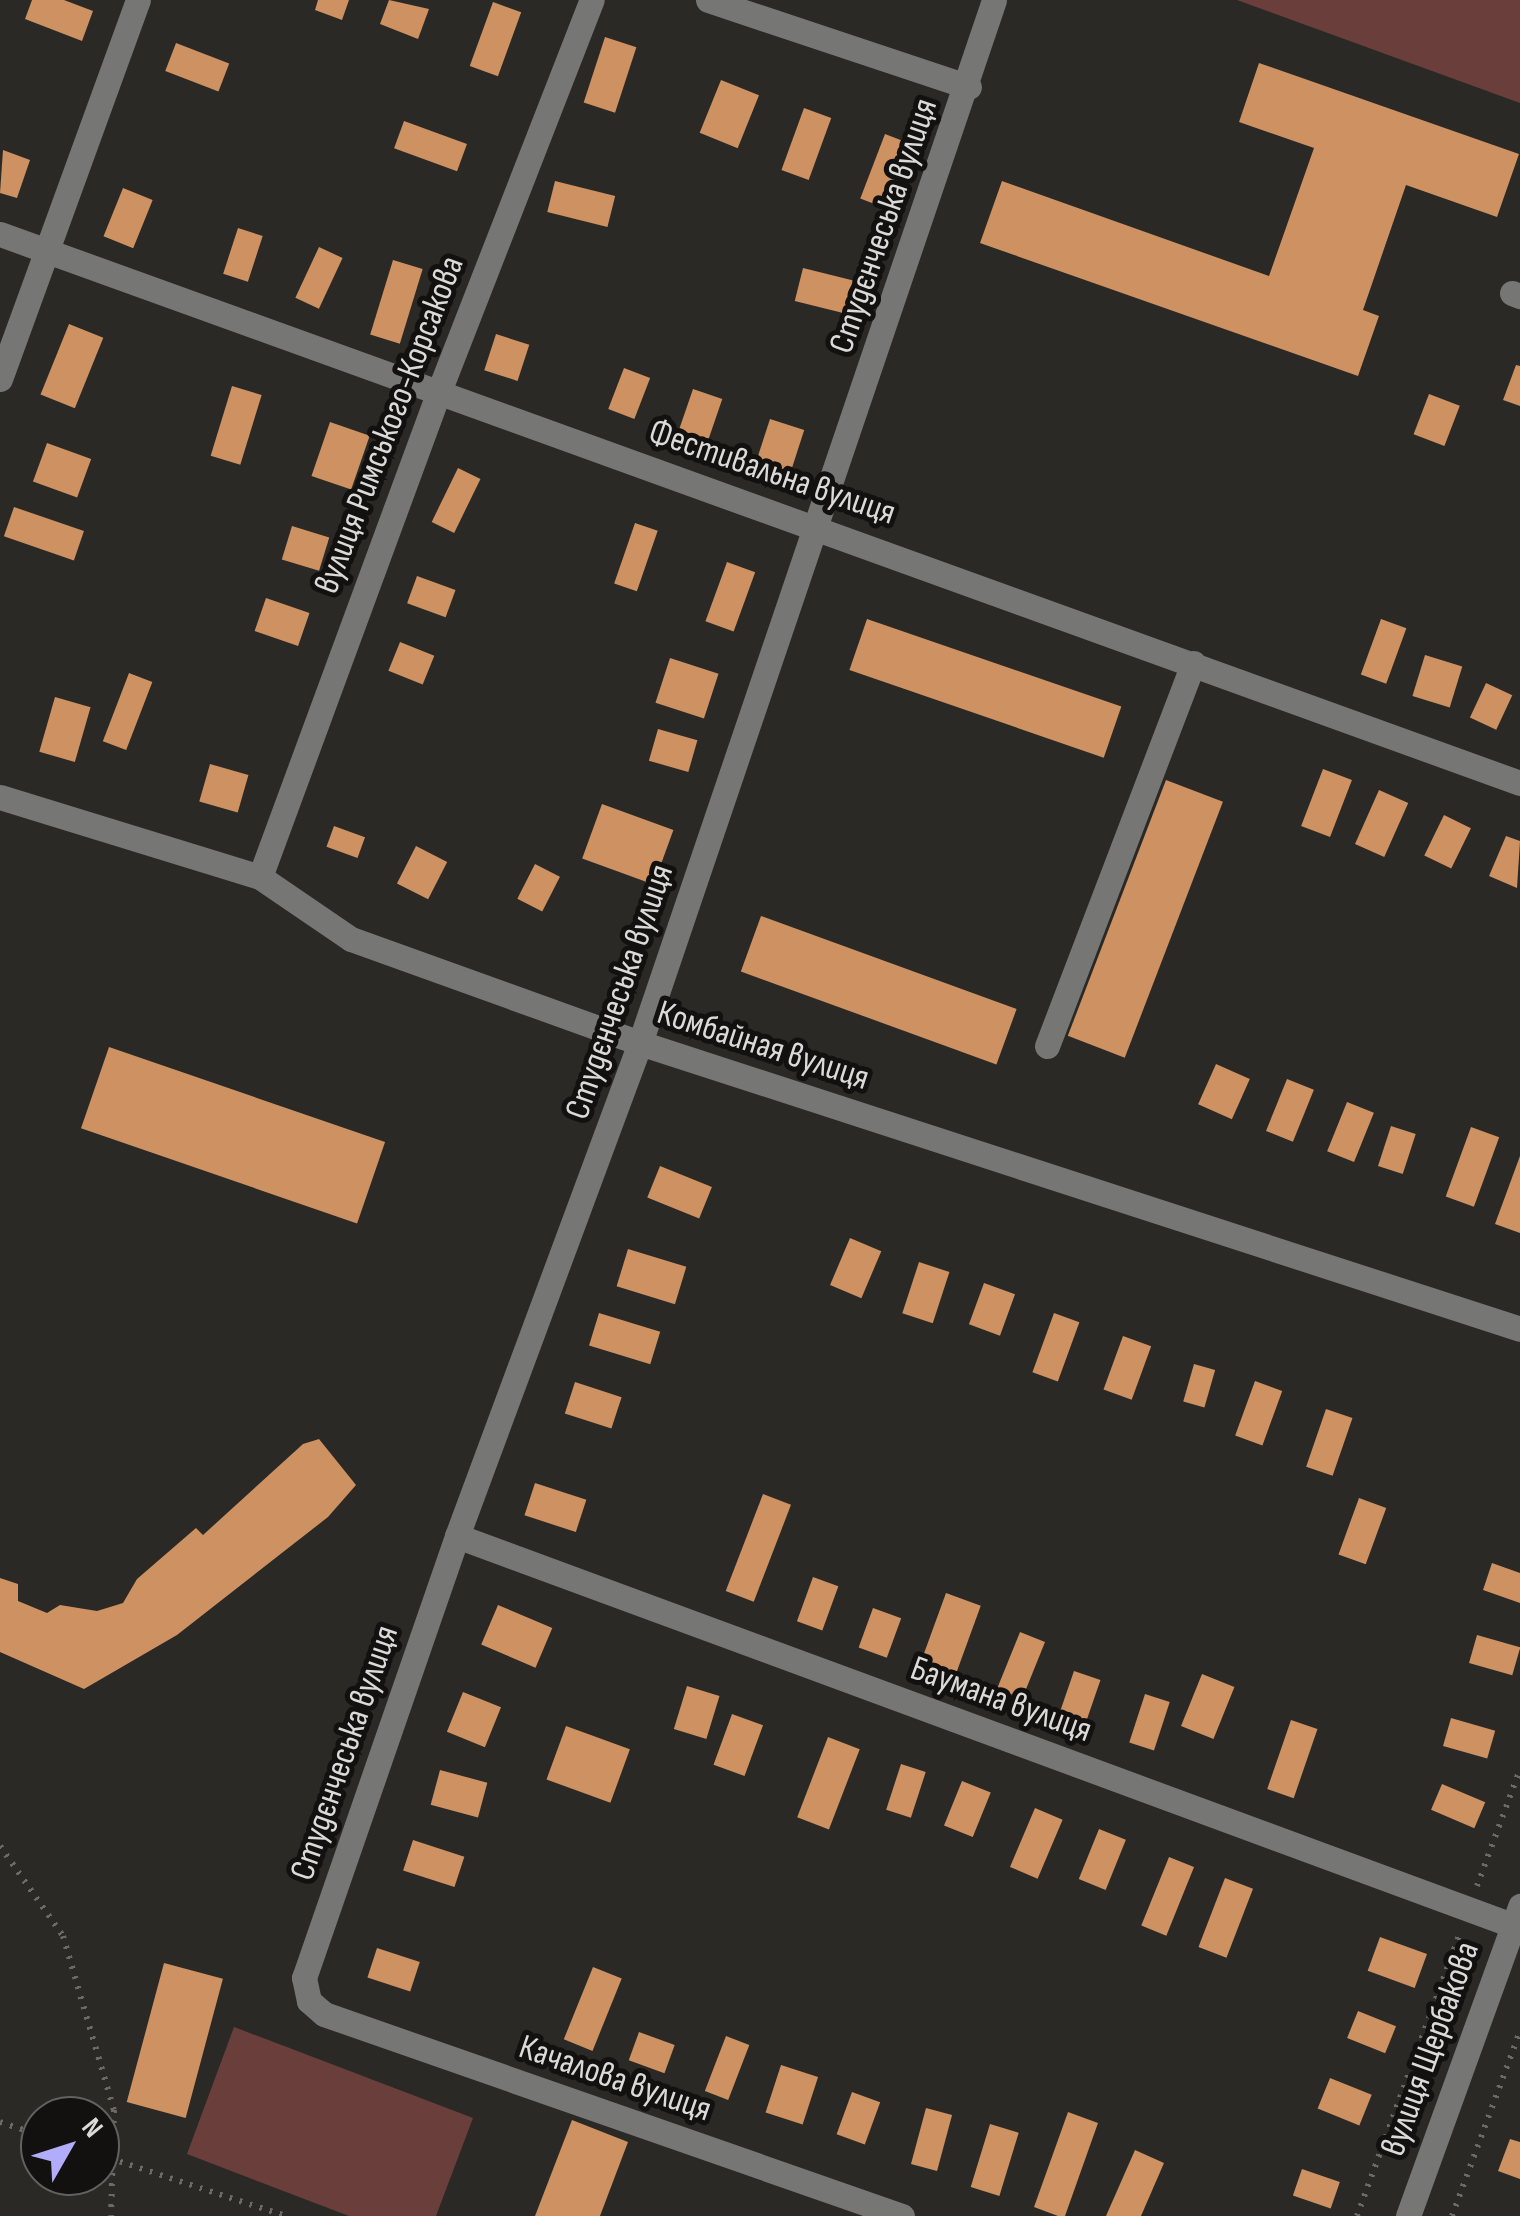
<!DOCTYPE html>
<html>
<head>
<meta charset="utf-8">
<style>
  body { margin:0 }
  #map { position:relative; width:1520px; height:2216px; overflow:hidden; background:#2a2925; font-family:"Sofia Sans Condensed",sans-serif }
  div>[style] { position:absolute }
  .green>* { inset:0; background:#6a3f3b }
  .building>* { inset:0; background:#cd9162; transform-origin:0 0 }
  .path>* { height:6px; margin-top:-3px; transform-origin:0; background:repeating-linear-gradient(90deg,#6b6a67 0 2.5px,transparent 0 10.5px) }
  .minor>* { height:25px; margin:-12.5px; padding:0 12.5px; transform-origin:12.5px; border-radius:12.5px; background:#767775 }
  span { translate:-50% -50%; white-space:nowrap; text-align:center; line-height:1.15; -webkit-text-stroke:10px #121110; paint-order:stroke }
  .street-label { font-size:35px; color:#dbdad8 }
  .north { position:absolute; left:20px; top:2096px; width:100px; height:100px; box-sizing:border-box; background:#121110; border:2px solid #626160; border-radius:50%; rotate:51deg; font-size:28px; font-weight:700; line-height:40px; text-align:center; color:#dbdad8 }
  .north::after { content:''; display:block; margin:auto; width:35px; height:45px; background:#b2adfa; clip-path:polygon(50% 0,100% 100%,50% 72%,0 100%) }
</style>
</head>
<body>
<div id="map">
  <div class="green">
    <div style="clip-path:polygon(1237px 0,1520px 0,1520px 103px)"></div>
    <div style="clip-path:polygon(234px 2027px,473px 2118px,436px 2216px,349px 2216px,187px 2154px)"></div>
  </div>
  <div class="building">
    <div style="clip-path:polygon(32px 0,64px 0,93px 11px,82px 41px,25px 19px)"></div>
    <div style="clip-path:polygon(318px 0,349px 0,342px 20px,315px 10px)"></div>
    <div style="clip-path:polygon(389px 0,429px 9px,418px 39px,380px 24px)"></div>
    <div style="left:493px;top:2px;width:30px;height:68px;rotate:20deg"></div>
    <div style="left:605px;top:37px;width:33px;height:69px;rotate:18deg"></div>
    <div style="left:176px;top:43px;width:57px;height:30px;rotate:21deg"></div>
    <div style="clip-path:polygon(1259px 63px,1519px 154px,1497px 217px,1406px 185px,1363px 310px,1379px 316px,1358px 376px,980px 243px,1002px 181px,1269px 276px,1314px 148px,1239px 122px)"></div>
    <div style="left:721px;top:80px;width:41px;height:57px;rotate:22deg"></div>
    <div style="left:804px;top:108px;width:29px;height:66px;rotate:20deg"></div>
    <div style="left:404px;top:121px;width:67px;height:29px;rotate:20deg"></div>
    <div style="left:885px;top:134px;width:30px;height:69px;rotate:21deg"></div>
    <div style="clip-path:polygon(3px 150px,30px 160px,17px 198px,0 193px)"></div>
    <div style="left:555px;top:181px;width:62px;height:32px;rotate:14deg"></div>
    <div style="left:123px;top:188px;width:32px;height:52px;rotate:22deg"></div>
    <div style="left:238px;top:228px;width:26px;height:48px;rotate:18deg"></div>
    <div style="left:319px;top:247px;width:26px;height:56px;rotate:25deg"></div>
    <div style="left:393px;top:260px;width:31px;height:78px;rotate:17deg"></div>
    <div style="left:803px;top:268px;width:56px;height:34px;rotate:14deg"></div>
    <div style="left:69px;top:324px;width:37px;height:76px;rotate:22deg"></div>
    <div style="left:496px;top:334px;width:35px;height:38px;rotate:18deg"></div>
    <div style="clip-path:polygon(1516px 365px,1520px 366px,1520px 406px,1503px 400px)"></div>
    <div style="left:624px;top:368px;width:28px;height:44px;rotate:21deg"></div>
    <div style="left:232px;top:386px;width:31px;height:73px;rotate:17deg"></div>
    <div style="left:693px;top:389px;width:31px;height:43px;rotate:19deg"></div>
    <div style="left:1429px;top:394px;width:33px;height:43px;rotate:21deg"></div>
    <div style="left:770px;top:419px;width:36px;height:45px;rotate:18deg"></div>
    <div style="left:330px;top:422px;width:42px;height:57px;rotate:19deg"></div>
    <div style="left:47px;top:443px;width:47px;height:41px;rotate:20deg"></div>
    <div style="left:458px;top:468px;width:25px;height:60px;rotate:26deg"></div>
    <div style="left:14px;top:507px;width:74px;height:31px;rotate:19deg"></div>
    <div style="left:635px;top:523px;width:24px;height:64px;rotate:19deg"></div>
    <div style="left:292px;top:526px;width:39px;height:35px;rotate:17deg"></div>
    <div style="left:727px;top:562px;width:30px;height:63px;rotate:20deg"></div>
    <div style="left:417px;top:576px;width:41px;height:29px;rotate:20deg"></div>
    <div style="left:266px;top:598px;width:46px;height:35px;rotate:19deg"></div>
    <div style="left:867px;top:619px;width:269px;height:54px;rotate:19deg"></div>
    <div style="left:1381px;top:619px;width:27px;height:59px;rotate:20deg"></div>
    <div style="left:400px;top:642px;width:37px;height:31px;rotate:22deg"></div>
    <div style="left:1425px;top:655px;width:39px;height:43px;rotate:17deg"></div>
    <div style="left:670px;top:658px;width:51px;height:47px;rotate:18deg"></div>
    <div style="left:129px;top:673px;width:25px;height:73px;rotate:21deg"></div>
    <div style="left:1486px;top:683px;width:29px;height:38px;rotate:25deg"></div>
    <div style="left:55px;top:697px;width:37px;height:57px;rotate:16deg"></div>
    <div style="left:658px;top:729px;width:41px;height:33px;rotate:16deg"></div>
    <div style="left:210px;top:764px;width:40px;height:39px;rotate:16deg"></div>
    <div style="left:1323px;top:769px;width:31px;height:61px;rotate:21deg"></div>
    <div style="left:1166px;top:780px;width:61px;height:274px;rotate:21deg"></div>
    <div style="left:1379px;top:790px;width:32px;height:59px;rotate:24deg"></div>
    <div style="left:602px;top:804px;width:76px;height:58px;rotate:20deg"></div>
    <div style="left:1444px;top:815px;width:30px;height:45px;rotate:26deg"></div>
    <div style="left:334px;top:826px;width:33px;height:22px;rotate:20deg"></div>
    <div style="clip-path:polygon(1506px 836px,1520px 841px,1517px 888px,1489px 876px)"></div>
    <div style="left:416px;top:846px;width:35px;height:42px;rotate:27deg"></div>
    <div style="left:535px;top:864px;width:28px;height:39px;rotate:27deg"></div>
    <div style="left:761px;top:916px;width:272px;height:59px;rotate:20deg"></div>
    <div style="left:109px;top:1047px;width:292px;height:86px;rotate:19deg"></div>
    <div style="left:1216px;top:1064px;width:37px;height:44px;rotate:24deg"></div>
    <div style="left:1287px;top:1079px;width:29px;height:56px;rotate:22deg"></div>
    <div style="left:1347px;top:1102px;width:29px;height:53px;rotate:22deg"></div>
    <div style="left:1391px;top:1126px;width:26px;height:42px;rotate:18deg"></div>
    <div style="left:1471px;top:1127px;width:30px;height:74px;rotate:20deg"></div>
    <div style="clip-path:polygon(1520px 1156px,1520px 1233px,1495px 1224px)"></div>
    <div style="left:660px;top:1166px;width:56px;height:34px;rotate:22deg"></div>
    <div style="left:850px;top:1238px;width:34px;height:51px;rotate:23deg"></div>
    <div style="left:628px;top:1249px;width:61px;height:39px;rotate:17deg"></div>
    <div style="left:919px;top:1262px;width:32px;height:54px;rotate:18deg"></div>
    <div style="left:984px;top:1283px;width:33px;height:44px;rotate:20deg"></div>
    <div style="left:599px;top:1313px;width:64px;height:34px;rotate:17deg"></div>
    <div style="left:1054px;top:1313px;width:27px;height:63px;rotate:20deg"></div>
    <div style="left:1123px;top:1336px;width:30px;height:57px;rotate:20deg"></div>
    <div style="left:1194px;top:1364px;width:22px;height:39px;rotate:16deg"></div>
    <div style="left:1255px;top:1381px;width:29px;height:58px;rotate:20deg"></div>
    <div style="left:575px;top:1382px;width:49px;height:33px;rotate:18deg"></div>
    <div style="left:1326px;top:1409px;width:28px;height:61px;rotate:19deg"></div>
    <div style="clip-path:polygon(319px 1439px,356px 1485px,328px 1517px,177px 1635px,84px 1689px,0 1652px,0 1578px,18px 1584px,18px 1601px,47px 1613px,60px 1605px,97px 1611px,123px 1603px,137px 1579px,196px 1528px,203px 1535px,303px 1444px)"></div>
    <div style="left:535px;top:1483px;width:54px;height:34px;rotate:18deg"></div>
    <div style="left:763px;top:1494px;width:30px;height:104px;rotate:21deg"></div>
    <div style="left:1359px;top:1498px;width:29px;height:60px;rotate:20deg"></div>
    <div style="clip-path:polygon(1492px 1563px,1520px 1573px,1520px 1603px,1483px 1590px)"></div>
    <div style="left:813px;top:1577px;width:27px;height:47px;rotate:20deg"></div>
    <div style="left:946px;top:1593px;width:37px;height:82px;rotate:20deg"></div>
    <div style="left:498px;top:1605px;width:59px;height:43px;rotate:23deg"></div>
    <div style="left:873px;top:1608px;width:30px;height:42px;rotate:20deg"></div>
    <div style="left:1020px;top:1632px;width:27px;height:61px;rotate:22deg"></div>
    <div style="left:1477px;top:1635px;width:45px;height:29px;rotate:16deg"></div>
    <div style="left:1074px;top:1671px;width:28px;height:47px;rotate:19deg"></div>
    <div style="left:1202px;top:1674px;width:35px;height:56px;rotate:22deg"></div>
    <div style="left:687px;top:1686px;width:34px;height:45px;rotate:17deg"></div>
    <div style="left:463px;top:1692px;width:41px;height:43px;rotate:22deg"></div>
    <div style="left:1145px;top:1694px;width:26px;height:51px;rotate:18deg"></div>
    <div style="left:732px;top:1714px;width:33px;height:54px;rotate:20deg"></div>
    <div style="left:1451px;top:1718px;width:46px;height:29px;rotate:16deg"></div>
    <div style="left:1291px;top:1720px;width:28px;height:73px;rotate:19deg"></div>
    <div style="left:566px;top:1726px;width:68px;height:57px;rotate:20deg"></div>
    <div style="left:828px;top:1737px;width:34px;height:86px;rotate:21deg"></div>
    <div style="left:901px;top:1764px;width:26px;height:48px;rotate:18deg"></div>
    <div style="left:440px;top:1770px;width:49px;height:36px;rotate:15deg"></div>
    <div style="left:962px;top:1781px;width:31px;height:48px;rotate:22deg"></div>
    <div style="left:1442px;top:1784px;width:47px;height:28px;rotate:23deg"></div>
    <div style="left:1035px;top:1808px;width:30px;height:64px;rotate:23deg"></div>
    <div style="left:1099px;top:1829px;width:29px;height:54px;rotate:22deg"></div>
    <div style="left:413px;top:1840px;width:54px;height:32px;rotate:18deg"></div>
    <div style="left:1169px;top:1857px;width:27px;height:74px;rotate:22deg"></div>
    <div style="left:1225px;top:1878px;width:30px;height:74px;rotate:21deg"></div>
    <div style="left:1380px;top:1937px;width:50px;height:36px;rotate:20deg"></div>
    <div style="left:377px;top:1948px;width:45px;height:31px;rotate:18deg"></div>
    <div style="left:164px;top:1963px;width:61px;height:144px;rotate:15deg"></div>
    <div style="left:593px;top:1967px;width:31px;height:78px;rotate:22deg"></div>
    <div style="left:1358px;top:2011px;width:41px;height:29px;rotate:22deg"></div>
    <div style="left:639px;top:2032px;width:38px;height:30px;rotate:20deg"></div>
    <div style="left:726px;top:2036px;width:25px;height:59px;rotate:21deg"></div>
    <div style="left:781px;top:2065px;width:39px;height:50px;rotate:18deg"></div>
    <div style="left:1330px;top:2078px;width:45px;height:33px;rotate:22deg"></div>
    <div style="left:852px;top:2092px;width:30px;height:45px;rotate:20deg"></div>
    <div style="left:926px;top:2108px;width:27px;height:58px;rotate:15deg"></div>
    <div style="clip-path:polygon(1068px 2112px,1098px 2123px,1065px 2216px,1058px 2216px,1034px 2207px)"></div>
    <div style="clip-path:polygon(572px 2120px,628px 2142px,600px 2216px,535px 2216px)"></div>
    <div style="left:990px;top:2124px;width:30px;height:66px;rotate:17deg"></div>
    <div style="clip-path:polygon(1510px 2139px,1520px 2142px,1520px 2179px,1498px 2171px)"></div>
    <div style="clip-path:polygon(1135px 2150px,1164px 2163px,1141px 2216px,1106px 2216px)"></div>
    <div style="left:1302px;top:2169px;width:40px;height:28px;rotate:19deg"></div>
  </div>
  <div class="path">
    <div style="left:0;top:1846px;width:110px;rotate:55deg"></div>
    <div style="left:63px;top:1936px;width:181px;rotate:73.7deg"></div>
    <div style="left:114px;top:2110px;width:106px;rotate:91.6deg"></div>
    <div style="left:1477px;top:1886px;width:125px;rotate:-69.8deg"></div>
    <div style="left:0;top:2122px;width:42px;rotate:18deg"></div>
    <div style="left:100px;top:2155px;width:195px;rotate:18.2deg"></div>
    <div style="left:1357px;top:2216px;width:299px;rotate:-70deg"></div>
    <div style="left:1452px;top:2216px;width:197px;rotate:-69.8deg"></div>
  </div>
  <div class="minor">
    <div style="left:708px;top:0;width:275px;rotate:18.4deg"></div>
    <div style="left:0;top:234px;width:1616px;rotate:19.86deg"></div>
    <div style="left:1512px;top:293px;width:9px;rotate:21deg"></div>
    <div style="left:0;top:379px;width:403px;rotate:-70deg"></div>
    <div style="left:0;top:797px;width:272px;rotate:17.1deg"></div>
    <div style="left:260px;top:877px;width:110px;rotate:34.3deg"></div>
    <div style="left:351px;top:939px;width:307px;rotate:19.8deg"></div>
    <div style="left:640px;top:1043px;width:925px;rotate:18deg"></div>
    <div style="left:260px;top:877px;width:515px;rotate:-69.77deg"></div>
    <div style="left:438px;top:394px;width:423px;rotate:-68.7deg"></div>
    <div style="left:1047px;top:1046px;width:410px;rotate:-69.1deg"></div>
    <div style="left:457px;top:1536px;width:1133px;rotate:20.24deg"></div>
    <div style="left:902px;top:2216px;width:612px;rotate:-160.74deg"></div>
    <div style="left:324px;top:2014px;width:20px;rotate:-139deg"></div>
    <div style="left:309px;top:2001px;width:24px;rotate:-102deg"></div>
    <div style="left:304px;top:1978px;width:468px;rotate:-70.9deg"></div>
    <div style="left:457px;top:1536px;width:526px;rotate:-69.64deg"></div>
    <div style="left:640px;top:1043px;width:1101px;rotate:-71.25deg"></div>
    <div style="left:1408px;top:2216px;width:330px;rotate:-70.1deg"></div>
  </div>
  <div class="street-label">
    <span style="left:884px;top:226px;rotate:-71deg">Студєнчеська вулиця</span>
    <span style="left:390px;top:425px;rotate:-69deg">вулиця Римського-Корсакова</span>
    <span style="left:772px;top:473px;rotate:19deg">Фестивальна вулиця</span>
    <span style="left:620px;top:992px;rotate:-71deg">Студєнчеська вулиця</span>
    <span style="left:763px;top:1046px;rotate:18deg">Комбайная вулиця</span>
    <span style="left:1001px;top:1700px;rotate:20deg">Баумана вулиця</span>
    <span style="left:345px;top:1753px;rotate:-71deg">Студєнчеська вулиця</span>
    <span style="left:1431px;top:2049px;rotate:-70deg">вулиця Щербакова</span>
    <span style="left:615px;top:2079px;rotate:19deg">Качалова вулиця</span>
  </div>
  <div class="north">N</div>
</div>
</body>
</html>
